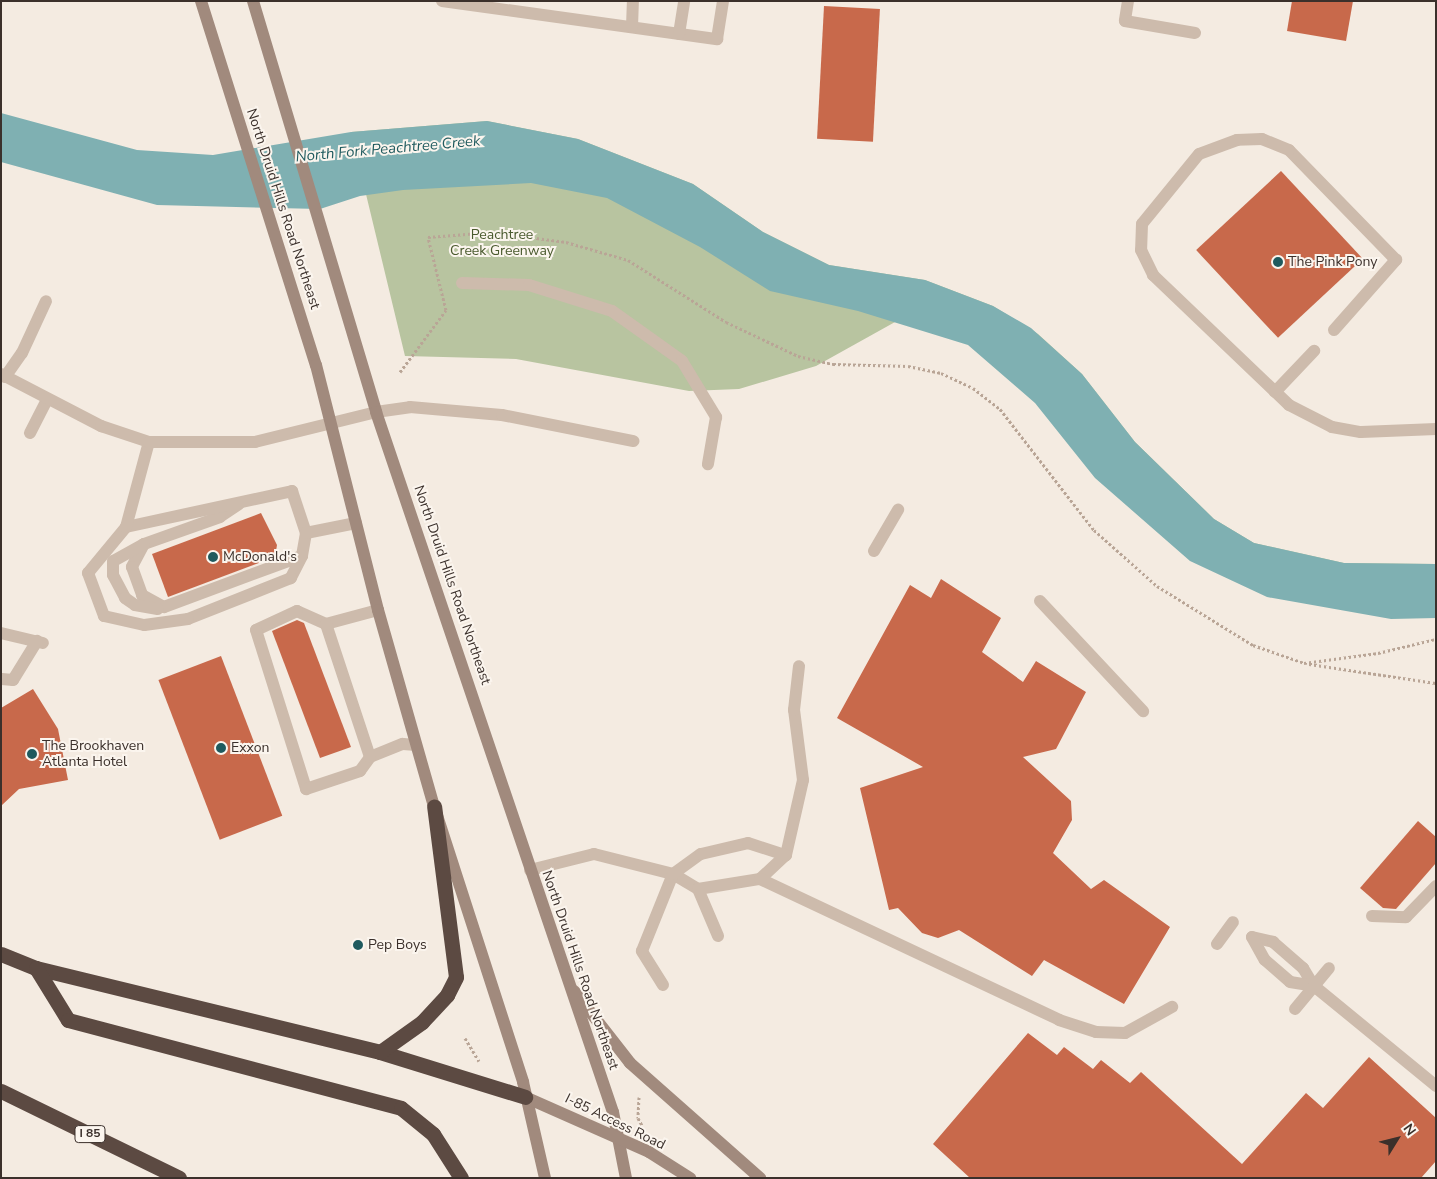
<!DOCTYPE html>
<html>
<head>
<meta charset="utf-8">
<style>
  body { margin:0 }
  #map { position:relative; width:1437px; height:1179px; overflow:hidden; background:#f4ebe1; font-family:"Nunito Sans",sans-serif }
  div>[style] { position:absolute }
  .green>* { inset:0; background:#b8c4a0 }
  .water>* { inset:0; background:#7fb0b2 }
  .building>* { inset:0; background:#c8694b; transform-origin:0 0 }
  .path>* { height:3px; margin-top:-1.5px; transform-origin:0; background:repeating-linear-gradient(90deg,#b9a596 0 2.5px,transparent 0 5px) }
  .service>* { height:12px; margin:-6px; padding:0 6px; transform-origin:6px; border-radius:6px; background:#cdbbac }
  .minor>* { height:12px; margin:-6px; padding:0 6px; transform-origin:6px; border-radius:6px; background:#cdbbac }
  .secondary>* { height:12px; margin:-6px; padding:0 6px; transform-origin:6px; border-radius:6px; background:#a18a7d }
  .motorway>* { height:15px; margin:-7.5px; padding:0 7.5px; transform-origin:7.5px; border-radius:7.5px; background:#5c4a42 }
  .dots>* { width:14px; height:14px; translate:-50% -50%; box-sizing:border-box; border:2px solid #fbf5ee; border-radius:50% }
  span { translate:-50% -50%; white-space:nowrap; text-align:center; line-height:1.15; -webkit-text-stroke:4px #fbf5ee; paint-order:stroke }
  .shield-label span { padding:1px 4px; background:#fbf5ee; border:1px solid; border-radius:4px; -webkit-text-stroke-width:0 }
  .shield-label { font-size:12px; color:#3b302b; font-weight:700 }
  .street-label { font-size:14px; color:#3b302b }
  .park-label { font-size:14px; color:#4a5a2e }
  .poi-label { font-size:14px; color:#3b302b }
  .left { translate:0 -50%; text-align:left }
  .water-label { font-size:15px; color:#1f5a5e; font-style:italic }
  .frame { position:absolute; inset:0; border:2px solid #3b302b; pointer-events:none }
  .north { position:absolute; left:1372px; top:1114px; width:50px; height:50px; -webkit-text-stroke:4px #fbf5ee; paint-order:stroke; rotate:54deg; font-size:14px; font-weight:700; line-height:20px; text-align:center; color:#3b302b }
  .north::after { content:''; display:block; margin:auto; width:18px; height:22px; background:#3b302b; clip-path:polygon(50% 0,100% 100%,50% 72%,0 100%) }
</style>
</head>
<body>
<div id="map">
  <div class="green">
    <div style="clip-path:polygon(487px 121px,578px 139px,693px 184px,763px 232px,829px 265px,925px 280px,993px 306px,1038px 334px,1082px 374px,1135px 442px,1214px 519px,1254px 543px,1344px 563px,1436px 564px,1436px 592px,1241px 558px,922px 307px,816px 366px,739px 389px,689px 391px,516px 359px,405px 356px,351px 132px)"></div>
  </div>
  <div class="water">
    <div style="clip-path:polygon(1px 113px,137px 150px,213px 155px,351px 132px,487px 121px,578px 139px,693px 184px,763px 232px,829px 265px,925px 280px,993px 306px,1031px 328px,1082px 374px,1135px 442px,1214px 519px,1254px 543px,1344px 563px,1436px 564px,1436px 618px,1391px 619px,1267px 597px,1190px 561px,1095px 478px,1035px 403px,968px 345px,858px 311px,770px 291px,700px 247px,607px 198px,531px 183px,403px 190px,360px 196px,320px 209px,157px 205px,1px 162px)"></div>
  </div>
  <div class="building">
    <div style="clip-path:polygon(1292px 1px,1353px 1px,1346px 41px,1287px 31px)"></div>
    <div style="left:824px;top:6px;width:56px;height:133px;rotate:3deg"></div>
    <div style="left:1281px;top:171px;width:120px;height:116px;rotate:47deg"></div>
    <div style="clip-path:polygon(261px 513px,277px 545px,275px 557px,168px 597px,152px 554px)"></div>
    <div style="clip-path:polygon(941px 579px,1001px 618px,982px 652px,1023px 682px,1036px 661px,1086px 692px,1056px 749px,1023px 757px,1071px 801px,1072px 820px,1053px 853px,1091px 889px,1104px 880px,1170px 927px,1124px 1004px,1044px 960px,1032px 976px,959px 930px,938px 938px,922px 933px,898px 908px,889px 910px,860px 788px,923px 767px,837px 718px,910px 585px,931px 598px)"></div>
    <div style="clip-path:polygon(297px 620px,304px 623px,351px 747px,320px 758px,272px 631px)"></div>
    <div style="left:221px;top:656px;width:171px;height:67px;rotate:69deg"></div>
    <div style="clip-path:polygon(33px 689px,58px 729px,68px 780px,19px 789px,1px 806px,1px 708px)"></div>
    <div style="clip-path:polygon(1418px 821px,1436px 837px,1436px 863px,1396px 909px,1383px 908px,1360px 888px)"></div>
    <div style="clip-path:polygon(1028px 1033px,1057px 1055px,1064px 1047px,1093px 1069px,1101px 1060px,1130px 1083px,1141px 1072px,1242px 1164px,1306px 1093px,1323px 1108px,1369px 1057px,1436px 1118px,1436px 1161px,1421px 1178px,970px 1178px,933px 1144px)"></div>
  </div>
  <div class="path">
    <div style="left:400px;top:372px;width:77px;rotate:-53.4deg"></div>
    <div style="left:446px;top:310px;width:75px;rotate:-103.9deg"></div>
    <div style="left:428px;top:237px;width:64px;rotate:-4.5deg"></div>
    <div style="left:492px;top:232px;width:75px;rotate:7.7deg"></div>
    <div style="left:566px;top:242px;width:65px;rotate:16.2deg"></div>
    <div style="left:628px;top:260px;width:116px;rotate:32.3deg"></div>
    <div style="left:726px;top:322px;width:80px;rotate:25.3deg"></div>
    <div style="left:798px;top:356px;width:36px;rotate:13deg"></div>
    <div style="left:833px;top:364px;width:75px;rotate:1.5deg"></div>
    <div style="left:908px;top:366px;width:34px;rotate:12deg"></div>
    <div style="left:941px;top:373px;width:35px;rotate:25deg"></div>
    <div style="left:973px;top:388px;width:34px;rotate:38deg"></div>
    <div style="left:1000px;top:409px;width:153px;rotate:52.2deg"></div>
    <div style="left:1094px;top:530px;width:84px;rotate:41.6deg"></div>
    <div style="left:1157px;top:586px;width:113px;rotate:31.6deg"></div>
    <div style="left:1253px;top:645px;width:54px;rotate:19.4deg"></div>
    <div style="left:1304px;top:663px;width:75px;rotate:-7.7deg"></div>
    <div style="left:1378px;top:653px;width:60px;rotate:-13.6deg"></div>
    <div style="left:1309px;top:664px;width:128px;rotate:8.5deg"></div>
    <div style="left:465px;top:1038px;width:27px;rotate:59deg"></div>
    <div style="left:639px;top:1097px;width:21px;rotate:93deg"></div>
    <div style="left:638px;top:1118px;width:10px;rotate:61deg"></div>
  </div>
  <div class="service">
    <div style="left:442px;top:1px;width:278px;rotate:7.9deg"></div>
    <div style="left:717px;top:39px;width:38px;rotate:-81deg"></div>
    <div style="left:1128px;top:1px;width:20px;rotate:99deg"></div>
    <div style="left:1125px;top:21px;width:71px;rotate:9.7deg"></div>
    <div style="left:632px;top:27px;width:26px;rotate:-88deg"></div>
    <div style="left:679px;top:34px;width:33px;rotate:-81deg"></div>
    <div style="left:462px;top:283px;width:67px;rotate:1.7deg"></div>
    <div style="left:529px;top:285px;width:87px;rotate:17.4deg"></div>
    <div style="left:612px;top:311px;width:86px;rotate:35.5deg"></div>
    <div style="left:682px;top:361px;width:66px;rotate:58.7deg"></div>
    <div style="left:716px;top:417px;width:48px;rotate:99.7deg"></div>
    <div style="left:1334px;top:330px;width:94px;rotate:-48.5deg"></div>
    <div style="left:1396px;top:260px;width:153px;rotate:-134.2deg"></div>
    <div style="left:1289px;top:150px;width:29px;rotate:-158deg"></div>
    <div style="left:1262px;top:139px;width:25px;rotate:178deg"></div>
    <div style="left:1237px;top:140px;width:40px;rotate:159.8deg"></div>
    <div style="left:1199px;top:154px;width:90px;rotate:129.2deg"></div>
    <div style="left:1142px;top:224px;width:26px;rotate:92deg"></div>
    <div style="left:1141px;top:250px;width:28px;rotate:64deg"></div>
    <div style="left:1153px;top:275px;width:188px;rotate:43.7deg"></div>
    <div style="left:1289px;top:405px;width:48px;rotate:27.1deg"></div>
    <div style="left:1332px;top:427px;width:29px;rotate:10deg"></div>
    <div style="left:1361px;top:432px;width:75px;rotate:-2.3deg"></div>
    <div style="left:5px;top:377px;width:29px;rotate:-55deg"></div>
    <div style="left:22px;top:353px;width:57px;rotate:-65.2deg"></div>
    <div style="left:1275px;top:392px;width:57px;rotate:-46.4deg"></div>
    <div style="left:376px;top:412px;width:34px;rotate:-8deg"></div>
    <div style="left:410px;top:407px;width:92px;rotate:5deg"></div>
    <div style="left:502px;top:415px;width:134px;rotate:11.2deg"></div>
    <div style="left:30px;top:433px;width:36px;rotate:-63deg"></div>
    <div style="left:239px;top:504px;width:23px;rotate:146deg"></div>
    <div style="left:220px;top:517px;width:81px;rotate:160.4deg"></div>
    <div style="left:144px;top:544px;width:26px;rotate:118deg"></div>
    <div style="left:132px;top:567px;width:30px;rotate:70deg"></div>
    <div style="left:142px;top:595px;width:25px;rotate:29deg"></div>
    <div style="left:164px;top:607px;width:147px;rotate:-20.3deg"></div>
    <div style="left:126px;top:527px;width:170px;rotate:-12.2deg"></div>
    <div style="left:292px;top:491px;width:44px;rotate:71.6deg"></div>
    <div style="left:306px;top:533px;width:23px;rotate:100deg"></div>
    <div style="left:302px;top:556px;width:25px;rotate:117deg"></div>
    <div style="left:291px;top:578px;width:111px;rotate:158.3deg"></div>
    <div style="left:188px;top:619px;width:44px;rotate:172.2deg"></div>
    <div style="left:144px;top:625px;width:41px;rotate:-167.3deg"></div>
    <div style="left:104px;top:616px;width:46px;rotate:-110.4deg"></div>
    <div style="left:88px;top:573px;width:60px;rotate:-50.4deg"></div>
    <div style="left:126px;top:527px;width:88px;rotate:-74.9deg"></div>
    <div style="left:306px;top:533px;width:51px;rotate:-11.3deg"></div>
    <div style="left:144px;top:544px;width:35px;rotate:151deg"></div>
    <div style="left:113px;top:561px;width:14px;rotate:90deg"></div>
    <div style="left:113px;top:575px;width:26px;rotate:62deg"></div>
    <div style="left:125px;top:598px;width:12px;rotate:35deg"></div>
    <div style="left:135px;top:605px;width:23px;rotate:10deg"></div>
    <div style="left:874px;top:551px;width:48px;rotate:-59.7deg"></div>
    <div style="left:1040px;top:601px;width:151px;rotate:46.9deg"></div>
    <div style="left:378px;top:610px;width:54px;rotate:164.9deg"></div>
    <div style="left:326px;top:624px;width:32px;rotate:-156deg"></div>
    <div style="left:297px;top:611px;width:45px;rotate:155.1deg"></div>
    <div style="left:256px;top:630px;width:167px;rotate:72.5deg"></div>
    <div style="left:306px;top:789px;width:57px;rotate:-18.4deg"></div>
    <div style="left:360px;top:771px;width:17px;rotate:-54deg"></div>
    <div style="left:370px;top:757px;width:35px;rotate:-22deg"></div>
    <div style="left:403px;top:744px;width:13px;rotate:4deg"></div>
    <div style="left:326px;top:624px;width:140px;rotate:71.7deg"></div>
    <div style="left:1px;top:633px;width:43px;rotate:13.4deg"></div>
    <div style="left:2px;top:679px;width:11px;rotate:5deg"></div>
    <div style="left:13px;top:680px;width:46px;rotate:-58.4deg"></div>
    <div style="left:530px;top:870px;width:66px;rotate:-14deg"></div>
    <div style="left:594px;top:854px;width:81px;rotate:14.2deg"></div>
    <div style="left:673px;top:874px;width:29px;rotate:31deg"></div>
    <div style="left:698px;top:889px;width:63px;rotate:-9.2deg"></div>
    <div style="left:760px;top:879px;width:35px;rotate:-43deg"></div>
    <div style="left:786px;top:855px;width:77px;rotate:-77.2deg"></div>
    <div style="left:803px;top:780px;width:71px;rotate:-97.3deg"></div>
    <div style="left:794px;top:710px;width:44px;rotate:-83.5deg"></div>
    <div style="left:760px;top:879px;width:331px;rotate:25.2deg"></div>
    <div style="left:1059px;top:1020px;width:39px;rotate:18deg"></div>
    <div style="left:1096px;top:1032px;width:29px;rotate:2deg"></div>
    <div style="left:1125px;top:1033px;width:54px;rotate:-29deg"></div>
    <div style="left:698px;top:889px;width:51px;rotate:66.9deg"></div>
    <div style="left:1372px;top:916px;width:34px;rotate:2deg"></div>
    <div style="left:1406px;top:917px;width:43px;rotate:-45.9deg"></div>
    <div style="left:1252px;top:937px;width:22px;rotate:13deg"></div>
    <div style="left:1273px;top:942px;width:40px;rotate:41deg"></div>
    <div style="left:1303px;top:968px;width:21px;rotate:59deg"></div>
    <div style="left:1314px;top:986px;width:158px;rotate:39.3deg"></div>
    <div style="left:1252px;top:937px;width:26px;rotate:61deg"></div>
    <div style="left:1265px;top:960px;width:33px;rotate:41deg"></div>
    <div style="left:1290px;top:982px;width:24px;rotate:9deg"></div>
    <div style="left:1217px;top:944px;width:27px;rotate:-54deg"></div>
    <div style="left:663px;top:985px;width:40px;rotate:-122deg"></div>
    <div style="left:642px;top:951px;width:83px;rotate:-68.1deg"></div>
    <div style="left:673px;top:874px;width:34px;rotate:-36deg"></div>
    <div style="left:701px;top:854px;width:48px;rotate:-13.2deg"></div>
    <div style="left:748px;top:843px;width:40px;rotate:18deg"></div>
    <div style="left:1295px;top:1009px;width:53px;rotate:-50.3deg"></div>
  </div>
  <div class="minor">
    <div style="left:1px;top:374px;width:113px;rotate:27.5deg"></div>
    <div style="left:101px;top:426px;width:51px;rotate:18.4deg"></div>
    <div style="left:149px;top:442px;width:106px"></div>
    <div style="left:255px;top:442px;width:125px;rotate:-13.9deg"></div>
  </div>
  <div class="secondary">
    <div style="left:201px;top:1px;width:382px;rotate:72.5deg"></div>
    <div style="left:316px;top:365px;width:253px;rotate:75.8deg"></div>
    <div style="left:378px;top:610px;width:204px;rotate:74.1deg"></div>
    <div style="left:434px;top:806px;width:290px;rotate:72.1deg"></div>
    <div style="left:523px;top:1082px;width:98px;rotate:77.1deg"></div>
    <div style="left:253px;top:1px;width:429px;rotate:73.3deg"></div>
    <div style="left:376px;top:412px;width:739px;rotate:71.3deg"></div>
    <div style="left:613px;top:1112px;width:67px;rotate:78.9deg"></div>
    <div style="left:574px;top:991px;width:91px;rotate:52.1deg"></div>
    <div style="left:630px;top:1063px;width:174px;rotate:41.5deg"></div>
    <div style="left:525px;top:1097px;width:136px;rotate:23.9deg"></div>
    <div style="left:649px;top:1152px;width:49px;rotate:32.4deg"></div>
  </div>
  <div class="motorway">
    <div style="left:1px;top:954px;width:38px;rotate:22deg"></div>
    <div style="left:36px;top:968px;width:354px;rotate:13.7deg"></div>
    <div style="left:380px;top:1052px;width:152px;rotate:17.2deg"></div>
    <div style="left:36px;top:968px;width:61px;rotate:58.4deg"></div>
    <div style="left:68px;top:1020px;width:344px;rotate:14.8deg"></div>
    <div style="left:401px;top:1108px;width:41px;rotate:39.1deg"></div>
    <div style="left:433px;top:1134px;width:52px;rotate:57.5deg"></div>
    <div style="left:380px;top:1052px;width:52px;rotate:-35.5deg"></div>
    <div style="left:422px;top:1022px;width:37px;rotate:-47deg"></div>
    <div style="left:447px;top:995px;width:20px;rotate:-63deg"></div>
    <div style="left:456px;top:977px;width:172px;rotate:-97.3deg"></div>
    <div style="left:1px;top:1091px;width:198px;rotate:26deg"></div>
  </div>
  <div class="dots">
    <div style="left:1278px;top:262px;background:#1f5a5e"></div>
    <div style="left:213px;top:557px;background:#1f5a5e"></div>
    <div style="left:221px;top:748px;background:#1f5a5e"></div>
    <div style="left:32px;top:754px;background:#1f5a5e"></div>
    <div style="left:358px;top:945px;background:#1f5a5e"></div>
  </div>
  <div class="shield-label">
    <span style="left:90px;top:1134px">I 85</span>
  </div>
  <div class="street-label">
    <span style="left:283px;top:209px;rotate:72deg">North Druid Hills Road Northeast</span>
    <span style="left:452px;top:585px;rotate:71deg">North Druid Hills Road Northeast</span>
    <span style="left:580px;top:970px;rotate:71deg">North Druid Hills Road Northeast</span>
    <span style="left:615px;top:1122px;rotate:26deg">I-85 Access Road</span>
  </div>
  <div class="park-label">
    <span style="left:502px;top:243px">Peachtree<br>Creek Greenway</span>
  </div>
  <div class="poi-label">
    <span class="left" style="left:1288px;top:262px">The Pink Pony</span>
    <span class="left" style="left:223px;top:557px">McDonald's</span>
    <span class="left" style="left:42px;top:754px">The Brookhaven<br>Atlanta Hotel</span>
    <span class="left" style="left:231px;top:748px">Exxon</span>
    <span class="left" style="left:368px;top:945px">Pep Boys</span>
  </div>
  <div class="water-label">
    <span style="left:388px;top:149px;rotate:-5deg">North Fork Peachtree Creek</span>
  </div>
  <div class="frame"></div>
  <div class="north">N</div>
</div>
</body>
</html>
